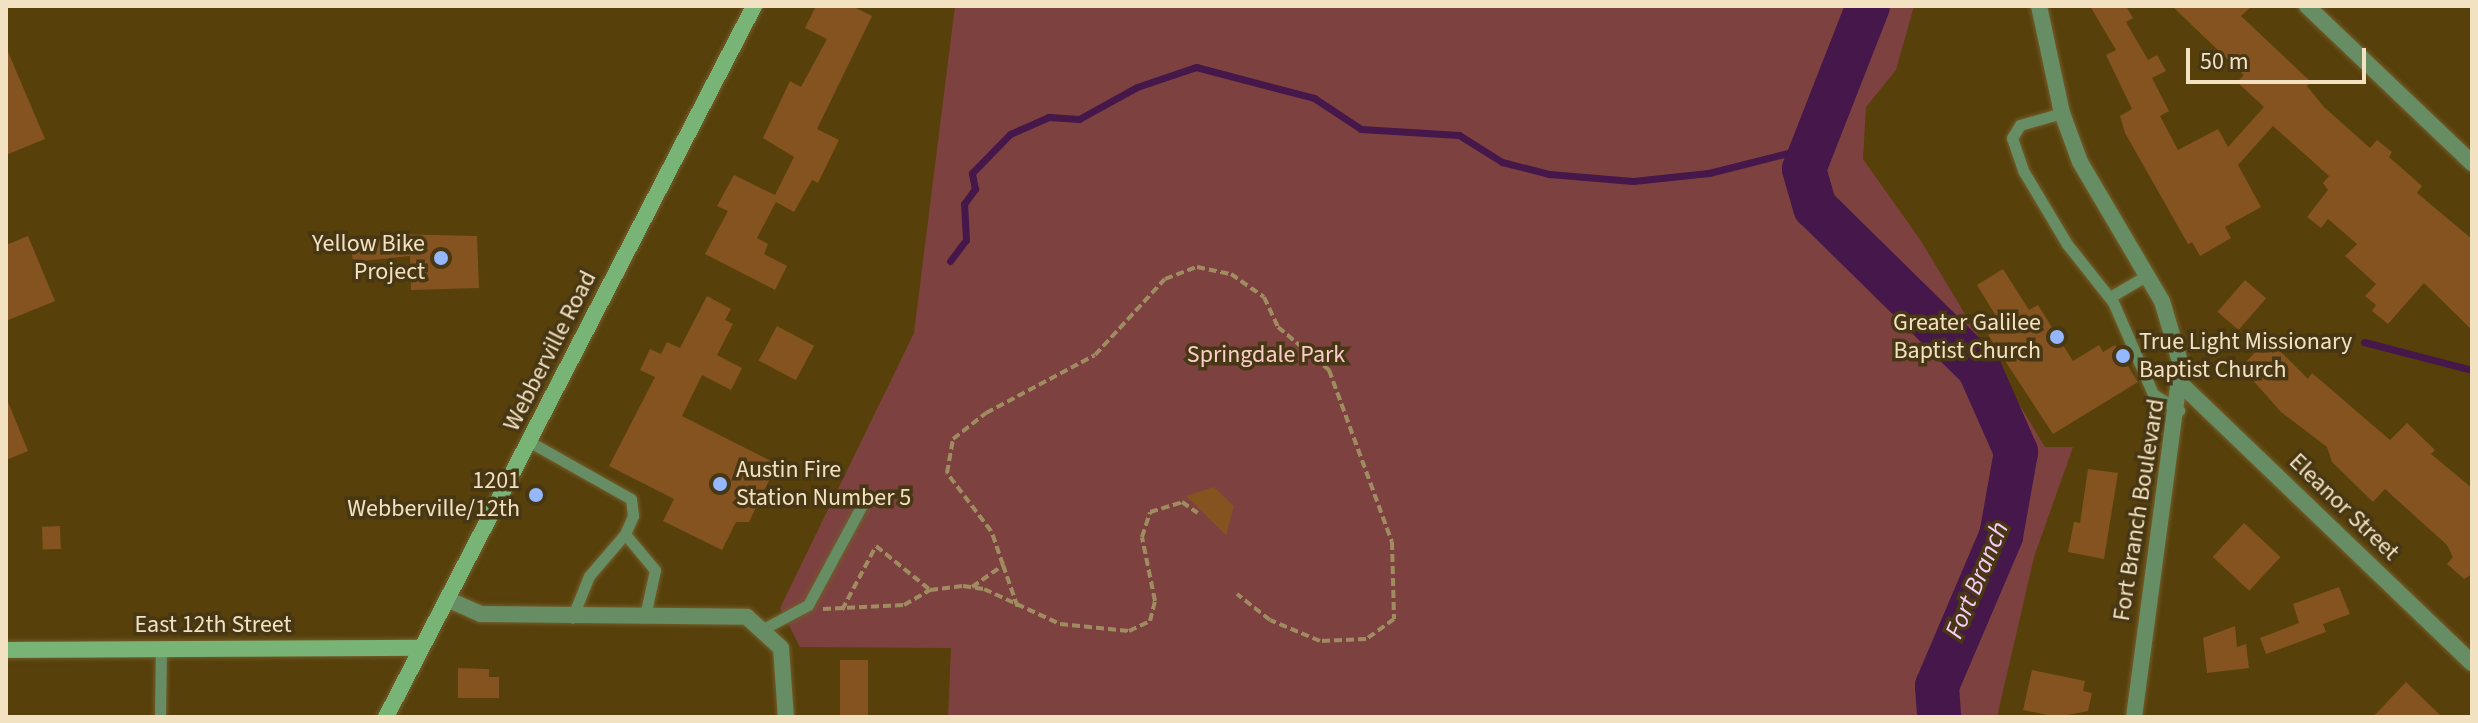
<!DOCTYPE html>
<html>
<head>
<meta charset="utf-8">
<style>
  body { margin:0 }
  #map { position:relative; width:2478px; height:723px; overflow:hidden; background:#57400a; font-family:"Source Sans 3",sans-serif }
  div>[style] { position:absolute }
  .green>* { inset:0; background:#7d4240 }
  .stream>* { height:7px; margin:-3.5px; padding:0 3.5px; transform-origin:3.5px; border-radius:3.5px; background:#45174a }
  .river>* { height:44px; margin:-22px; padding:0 22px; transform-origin:22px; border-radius:22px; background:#45174a }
  .building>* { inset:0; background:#84531f; transform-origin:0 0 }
  .path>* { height:4px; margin-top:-2px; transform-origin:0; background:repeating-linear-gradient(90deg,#a08c60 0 8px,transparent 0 12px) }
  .roads { filter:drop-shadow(0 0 2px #735d2b) drop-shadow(0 0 2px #735d2b) }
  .lane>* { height:11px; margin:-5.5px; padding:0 5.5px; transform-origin:5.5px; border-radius:5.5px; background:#678d65 }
  .street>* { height:16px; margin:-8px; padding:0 8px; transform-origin:8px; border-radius:8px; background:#678d65 }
  .secondary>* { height:16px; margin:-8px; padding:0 8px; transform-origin:8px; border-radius:8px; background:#78b476 }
  .dots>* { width:22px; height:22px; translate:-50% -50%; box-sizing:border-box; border:4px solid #483714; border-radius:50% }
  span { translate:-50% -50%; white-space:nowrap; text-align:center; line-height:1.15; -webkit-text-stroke:7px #483714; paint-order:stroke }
  .poi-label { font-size:24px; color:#f3e2c2 }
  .right { translate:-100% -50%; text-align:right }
  .left { translate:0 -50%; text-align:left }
  .street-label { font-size:24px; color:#f3e2c2 }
  .park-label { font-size:24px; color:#fbcdca }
  .water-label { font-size:26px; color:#f8cdfc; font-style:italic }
  .frame { position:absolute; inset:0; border:8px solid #f3e2c2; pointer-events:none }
  .scale { position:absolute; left:2186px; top:48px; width:180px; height:36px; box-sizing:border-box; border:4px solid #f3e2c2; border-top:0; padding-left:10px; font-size:24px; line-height:28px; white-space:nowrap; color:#f3e2c2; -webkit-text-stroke:6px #483714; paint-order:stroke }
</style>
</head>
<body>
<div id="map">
  <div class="green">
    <div style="clip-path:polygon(955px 6px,1914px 6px,1896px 70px,1866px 107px,1863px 159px,1921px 241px,2045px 447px,2073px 447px,2034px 557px,1997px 717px,948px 717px,951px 648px,800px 647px,780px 608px,914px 333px)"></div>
  </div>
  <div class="stream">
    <div style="left:950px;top:261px;width:26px;rotate:-53deg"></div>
    <div style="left:966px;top:240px;width:36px;rotate:-93deg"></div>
    <div style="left:964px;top:204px;width:19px;rotate:-54deg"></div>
    <div style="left:975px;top:189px;width:16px;rotate:-101deg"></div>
    <div style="left:972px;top:173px;width:54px;rotate:-45.7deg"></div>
    <div style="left:1010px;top:134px;width:43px;rotate:-23.6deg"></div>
    <div style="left:1049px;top:117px;width:30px;rotate:4deg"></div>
    <div style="left:1079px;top:119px;width:66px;rotate:-28.9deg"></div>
    <div style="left:1137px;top:87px;width:62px;rotate:-18.7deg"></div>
    <div style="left:1196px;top:67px;width:122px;rotate:14.7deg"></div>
    <div style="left:1314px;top:98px;width:56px;rotate:33.4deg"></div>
    <div style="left:1361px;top:129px;width:98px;rotate:3.5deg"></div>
    <div style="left:1459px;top:135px;width:51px;rotate:32.1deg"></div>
    <div style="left:1502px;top:162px;width:49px;rotate:14.3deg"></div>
    <div style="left:1549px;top:174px;width:84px;rotate:4.8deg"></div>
    <div style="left:1633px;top:181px;width:76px;rotate:-6deg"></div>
    <div style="left:1709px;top:173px;width:105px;rotate:-14.3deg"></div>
    <div style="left:2364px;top:342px;width:112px;rotate:14.5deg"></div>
  </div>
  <div class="river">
    <div style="left:1868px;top:6px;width:175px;rotate:111.4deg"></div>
    <div style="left:1804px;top:169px;width:40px;rotate:74deg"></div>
    <div style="left:1815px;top:207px;width:230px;rotate:44.5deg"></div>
    <div style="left:1979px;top:368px;width:92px;rotate:66.2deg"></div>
    <div style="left:2016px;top:452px;width:85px;rotate:100.1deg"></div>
    <div style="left:2001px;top:536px;width:163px;rotate:113.1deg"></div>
    <div style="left:1937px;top:686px;width:31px;rotate:86deg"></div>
  </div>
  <div class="building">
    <div style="clip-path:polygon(816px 6px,852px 6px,872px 16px,817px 129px,839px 140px,818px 183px,812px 180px,794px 212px,776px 202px,757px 238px,768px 244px,764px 254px,787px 266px,775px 290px,705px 254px,728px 211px,717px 206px,734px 175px,775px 195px,794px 157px,763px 138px,790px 81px,801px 87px,827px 39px,805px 28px)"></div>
    <div style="clip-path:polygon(2090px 6px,2126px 6px,2133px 18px,2126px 22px,2148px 60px,2157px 55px,2166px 71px,2152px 78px,2169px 111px,2160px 116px,2178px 150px,2218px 129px,2228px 147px,2264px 107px,2237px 82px,2244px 75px,2172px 6px,2252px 6px,2241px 16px,2311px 82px,2307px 86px,2324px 107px,2370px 148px,2377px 140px,2392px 152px,2389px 157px,2422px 186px,2417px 193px,2472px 239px,2472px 330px,2424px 283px,2388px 324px,2372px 311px,2376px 305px,2365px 296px,2376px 284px,2345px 256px,2357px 244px,2328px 219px,2321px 228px,2307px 217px,2328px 190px,2323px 183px,2329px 176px,2273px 126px,2238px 165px,2261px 207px,2225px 227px,2231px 238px,2200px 256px,2192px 242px,2188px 244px,2125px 133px,2120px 116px,2132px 109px,2106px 55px,2116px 50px)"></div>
    <div style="clip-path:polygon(6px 47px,45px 139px,6px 155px)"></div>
    <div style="clip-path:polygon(393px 234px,477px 236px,479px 288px,411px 290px,410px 256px,353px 262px,350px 239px)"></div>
    <div style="clip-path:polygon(28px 236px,55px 301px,6px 321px,6px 245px)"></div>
    <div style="clip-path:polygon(2003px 269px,2029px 310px,2038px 305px,2073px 361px,2099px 345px,2103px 352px,2115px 345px,2138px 382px,2053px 434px,1988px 335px,2002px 326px,1977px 285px)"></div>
    <div style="left:2245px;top:280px;width:28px;height:42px;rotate:41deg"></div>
    <div style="clip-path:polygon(707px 296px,731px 309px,725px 320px,733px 324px,717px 355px,742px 368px,731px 390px,702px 375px,682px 416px,777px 464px,749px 522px,736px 522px,722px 550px,663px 521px,674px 499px,609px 466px,655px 377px,640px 370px,650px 349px,661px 354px,667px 342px,680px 348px)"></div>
    <div style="left:777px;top:326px;width:42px;height:39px;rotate:28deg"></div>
    <div style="clip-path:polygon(2268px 339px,2308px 379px,2312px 373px,2390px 440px,2407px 423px,2435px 450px,2431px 454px,2472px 488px,2472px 574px,2464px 579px,2447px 564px,2453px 557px,2447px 545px,2385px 489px,2373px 502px,2332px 462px,2327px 447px,2281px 412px,2241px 367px)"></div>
    <div style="clip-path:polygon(6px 397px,28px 451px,6px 460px)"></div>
    <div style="clip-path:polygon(2088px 469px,2118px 473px,2104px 559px,2068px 552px,2074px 522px,2080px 523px)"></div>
    <div style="clip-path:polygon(1214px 487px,1234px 506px,1226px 535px,1186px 496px)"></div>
    <div style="left:2244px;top:523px;width:50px;height:46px;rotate:43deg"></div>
    <div style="left:60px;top:526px;width:23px;height:18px;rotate:88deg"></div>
    <div style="clip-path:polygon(2339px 587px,2350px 614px,2323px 624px,2326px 632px,2266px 654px,2260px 638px,2299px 623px,2293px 604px)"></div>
    <div style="clip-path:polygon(2235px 626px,2237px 647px,2246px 644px,2249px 668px,2207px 673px,2203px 638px)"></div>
    <div style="left:840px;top:660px;width:28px;height:57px"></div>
    <div style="clip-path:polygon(458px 668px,489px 669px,489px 677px,499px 677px,499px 698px,458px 698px)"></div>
    <div style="clip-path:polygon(2032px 670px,2085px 681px,2083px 691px,2092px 693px,2088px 711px,2057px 717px,2023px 710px)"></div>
    <div style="clip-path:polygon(2406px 682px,2442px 717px,2373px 717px)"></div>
  </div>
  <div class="path">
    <div style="left:1003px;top:565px;width:46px;rotate:70.8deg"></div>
    <div style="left:972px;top:587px;width:38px;rotate:-35deg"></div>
    <div style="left:1003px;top:565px;width:36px;rotate:-109deg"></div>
    <div style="left:991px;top:531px;width:73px;rotate:-127.2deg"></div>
    <div style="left:947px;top:473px;width:35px;rotate:-80deg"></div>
    <div style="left:953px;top:439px;width:42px;rotate:-38.2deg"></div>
    <div style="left:986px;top:413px;width:123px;rotate:-28deg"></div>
    <div style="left:1095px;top:355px;width:103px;rotate:-47.4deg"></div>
    <div style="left:1165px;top:279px;width:34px;rotate:-21deg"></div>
    <div style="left:1197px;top:267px;width:35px;rotate:12deg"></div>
    <div style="left:1231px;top:274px;width:40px;rotate:34.9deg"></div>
    <div style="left:1264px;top:297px;width:33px;rotate:65deg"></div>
    <div style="left:1278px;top:327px;width:67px;rotate:40.1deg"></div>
    <div style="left:1329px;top:370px;width:183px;rotate:69.9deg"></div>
    <div style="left:1392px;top:542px;width:77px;rotate:88.5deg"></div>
    <div style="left:1394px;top:619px;width:34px;rotate:144deg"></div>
    <div style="left:1366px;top:639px;width:46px;rotate:177.5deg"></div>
    <div style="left:1320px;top:641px;width:54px;rotate:-157.2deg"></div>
    <div style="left:1270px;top:620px;width:42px;rotate:-141.8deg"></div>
    <div style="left:823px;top:609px;width:81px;rotate:-2.8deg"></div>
    <div style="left:904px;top:605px;width:30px;rotate:-30deg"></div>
    <div style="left:930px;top:590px;width:33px;rotate:-7deg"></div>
    <div style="left:963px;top:586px;width:21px;rotate:8deg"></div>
    <div style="left:984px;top:589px;width:84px;rotate:24.7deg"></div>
    <div style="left:1060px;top:624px;width:69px;rotate:5.8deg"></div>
    <div style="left:1129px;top:631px;width:23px;rotate:-25deg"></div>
    <div style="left:1150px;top:621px;width:21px;rotate:-76deg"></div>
    <div style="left:1155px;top:601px;width:65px;rotate:-101.5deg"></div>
    <div style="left:1142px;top:537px;width:26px;rotate:-72deg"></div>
    <div style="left:1150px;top:512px;width:34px;rotate:-17deg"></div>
    <div style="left:1182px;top:502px;width:19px;rotate:35deg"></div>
    <div style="left:842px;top:610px;width:72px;rotate:-62deg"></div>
    <div style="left:876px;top:546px;width:68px;rotate:39.1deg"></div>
  </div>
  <div class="roads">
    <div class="lane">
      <div style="left:2062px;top:113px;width:44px;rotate:164.1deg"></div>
      <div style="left:2020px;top:125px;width:15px;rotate:122deg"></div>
      <div style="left:2012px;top:138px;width:36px;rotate:71deg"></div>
      <div style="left:2024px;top:172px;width:84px;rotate:59.2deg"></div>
      <div style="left:2067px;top:244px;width:74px;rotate:51.6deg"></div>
      <div style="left:2113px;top:302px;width:100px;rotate:66.5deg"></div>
      <div style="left:2153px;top:394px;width:31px;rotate:32deg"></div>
      <div style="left:2110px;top:297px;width:42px;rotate:-30.3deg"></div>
      <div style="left:530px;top:442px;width:116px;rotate:29.4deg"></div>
      <div style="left:631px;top:499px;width:17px;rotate:83deg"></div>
      <div style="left:633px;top:516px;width:20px;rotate:114deg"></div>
      <div style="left:625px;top:534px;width:55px;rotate:130.6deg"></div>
      <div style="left:589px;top:576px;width:45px;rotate:112deg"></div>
      <div style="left:625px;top:534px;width:47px;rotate:50.2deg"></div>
      <div style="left:655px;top:570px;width:47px;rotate:102.3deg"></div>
      <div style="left:765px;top:628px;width:49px;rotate:-28.1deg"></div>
      <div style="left:808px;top:605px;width:114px;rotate:-61.6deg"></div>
      <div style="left:160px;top:717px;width:68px;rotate:-89.2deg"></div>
    </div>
    <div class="street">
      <div style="left:2039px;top:6px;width:109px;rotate:77.9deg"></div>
      <div style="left:2062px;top:113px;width:52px;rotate:69.8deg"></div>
      <div style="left:2080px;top:162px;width:161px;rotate:59.5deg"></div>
      <div style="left:2162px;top:301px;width:67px;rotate:73.5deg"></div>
      <div style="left:2181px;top:365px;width:355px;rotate:97.6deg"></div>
      <div style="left:2307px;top:6px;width:228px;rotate:43.6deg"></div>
      <div style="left:2183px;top:386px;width:400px;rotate:43.8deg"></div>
      <div style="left:447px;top:599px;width:36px;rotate:24deg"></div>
      <div style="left:480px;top:614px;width:267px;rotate:0.6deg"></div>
      <div style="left:747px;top:617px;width:46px;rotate:42.4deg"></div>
      <div style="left:781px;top:648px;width:69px;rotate:85.9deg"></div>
    </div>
    <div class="secondary">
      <div style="left:6px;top:650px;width:414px;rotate:-0.3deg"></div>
      <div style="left:386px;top:717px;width:801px;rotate:-62.63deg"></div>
    </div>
  </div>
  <div class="dots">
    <div style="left:441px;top:258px;background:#94b7fd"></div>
    <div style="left:2057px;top:337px;background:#94b7fd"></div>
    <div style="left:2123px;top:356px;background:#94b7fd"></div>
    <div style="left:720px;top:484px;background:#94b7fd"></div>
    <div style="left:536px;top:495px;background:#94b7fd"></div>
  </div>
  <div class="poi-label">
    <span class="right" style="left:425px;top:258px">Yellow Bike<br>Project</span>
    <span class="right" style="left:2041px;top:337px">Greater Galilee<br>Baptist Church</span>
    <span class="left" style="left:2139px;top:356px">True Light Missionary<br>Baptist Church</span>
    <span class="left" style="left:736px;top:484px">Austin Fire<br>Station Number 5</span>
    <span class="right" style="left:520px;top:495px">1201<br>Webberville/12th</span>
  </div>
  <div class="street-label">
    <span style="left:550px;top:351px;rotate:-63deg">Webberville Road</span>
    <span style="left:2344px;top:507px;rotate:44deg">Eleanor Street</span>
    <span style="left:2139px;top:510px;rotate:-81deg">Fort Branch Boulevard</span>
    <span style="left:213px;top:625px">East 12th Street</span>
  </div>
  <div class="park-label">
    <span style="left:1266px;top:355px">Springdale Park</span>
  </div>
  <div class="water-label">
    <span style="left:1977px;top:580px;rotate:-67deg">Fort Branch</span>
  </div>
  <div class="frame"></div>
  <div class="scale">50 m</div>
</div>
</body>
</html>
